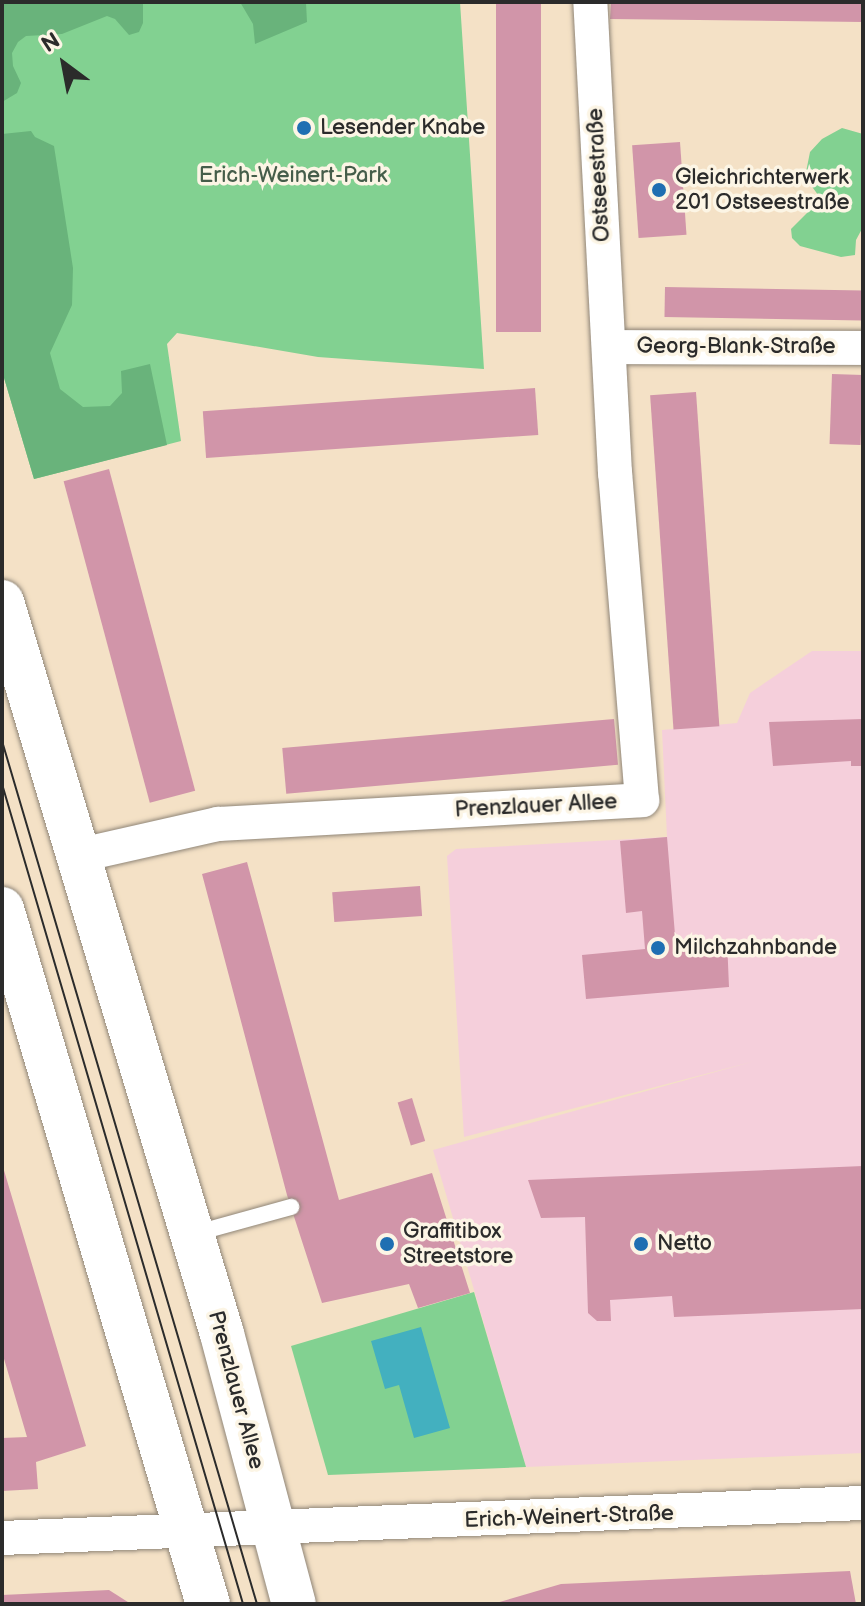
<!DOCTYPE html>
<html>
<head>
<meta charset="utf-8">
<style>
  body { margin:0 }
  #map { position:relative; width:865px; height:1606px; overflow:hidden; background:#f4e1c6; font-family:"Balsamiq Sans",sans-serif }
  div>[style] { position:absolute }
  .built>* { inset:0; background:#f5cfdb }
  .green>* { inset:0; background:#82d191 }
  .forest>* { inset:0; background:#69b37b }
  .water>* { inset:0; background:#43b0bf }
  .building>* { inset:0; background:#d195a9; transform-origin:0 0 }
  .roads { filter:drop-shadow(0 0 2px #908678) drop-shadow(0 0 2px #908678) }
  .service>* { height:16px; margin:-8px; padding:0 8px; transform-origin:8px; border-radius:8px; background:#fff }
  .minor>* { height:34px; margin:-17px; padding:0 17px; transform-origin:17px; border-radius:17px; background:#fff }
  .primary>* { height:44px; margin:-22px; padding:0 22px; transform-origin:22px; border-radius:22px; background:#fff }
  .tram>* { height:2px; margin:-1px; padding:0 1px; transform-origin:1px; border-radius:1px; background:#2b2b2b }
  .dots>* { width:22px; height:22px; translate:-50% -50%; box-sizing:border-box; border:4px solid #fcf5e5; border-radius:50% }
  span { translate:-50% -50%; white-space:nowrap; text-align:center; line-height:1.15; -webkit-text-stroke:7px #fcf5e5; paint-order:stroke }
  .poi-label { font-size:22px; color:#2b2b2b }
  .left { translate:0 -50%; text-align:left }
  .street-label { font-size:22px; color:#2b2b2b }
  .park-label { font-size:22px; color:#455d4a }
  .frame { position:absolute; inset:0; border:4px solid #2b2b2b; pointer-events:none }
  .north { position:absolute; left:24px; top:24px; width:80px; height:80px; -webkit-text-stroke:6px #fcf5e5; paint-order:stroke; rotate:328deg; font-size:22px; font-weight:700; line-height:32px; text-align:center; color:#2b2b2b }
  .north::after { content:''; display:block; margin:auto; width:28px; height:36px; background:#2b2b2b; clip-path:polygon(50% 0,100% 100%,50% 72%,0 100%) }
</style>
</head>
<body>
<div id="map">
  <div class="built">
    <div style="clip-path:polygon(812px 651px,863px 651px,863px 1453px,526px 1467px,433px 1150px,755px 1061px,464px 1137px,447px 856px,456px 849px,667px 837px,662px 730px,737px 723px,750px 693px)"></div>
  </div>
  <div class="green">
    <div style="clip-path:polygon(2px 2px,460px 2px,484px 369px,318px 357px,177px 333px,167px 344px,181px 441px,34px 479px,2px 371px)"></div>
    <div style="clip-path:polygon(842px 128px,863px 134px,863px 227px,856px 240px,855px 255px,841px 257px,800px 246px,792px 238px,791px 229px,821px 199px,805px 177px,810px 152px,822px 139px)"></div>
    <div style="clip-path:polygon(474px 1292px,526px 1467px,328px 1475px,291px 1346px)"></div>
  </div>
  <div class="forest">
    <div style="clip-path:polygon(2px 2px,143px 2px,143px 23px,139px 32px,129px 35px,115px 19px,107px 16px,62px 34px,26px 36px,18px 42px,12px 53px,13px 66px,21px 83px,17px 93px,2px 102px)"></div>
    <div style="clip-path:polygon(240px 2px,313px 2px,306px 3px,307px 22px,255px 44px,253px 24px)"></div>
    <div style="clip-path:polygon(31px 131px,35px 137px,54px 146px,73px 268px,72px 305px,50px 353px,60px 389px,83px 407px,110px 406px,122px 393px,121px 371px,150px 364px,167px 445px,34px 479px,2px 371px,2px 134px)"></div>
  </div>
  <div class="water">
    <div style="clip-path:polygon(421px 1327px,450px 1428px,414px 1438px,399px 1385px,385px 1389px,371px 1341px)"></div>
  </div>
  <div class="building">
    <div style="left:496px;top:2px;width:45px;height:330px"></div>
    <div style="clip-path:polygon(611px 2px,863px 2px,863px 22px,610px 19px)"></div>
    <div style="left:680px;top:142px;width:93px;height:48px;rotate:86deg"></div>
    <div style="left:665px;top:287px;width:198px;height:30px;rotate:1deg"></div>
    <div style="left:832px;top:374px;width:31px;height:70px;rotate:2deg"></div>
    <div style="left:535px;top:388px;width:47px;height:333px;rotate:86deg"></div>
    <div style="left:696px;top:392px;width:335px;height:46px;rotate:86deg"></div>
    <div style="left:109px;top:469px;width:333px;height:47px;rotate:75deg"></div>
    <div style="left:614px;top:719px;width:46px;height:333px;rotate:85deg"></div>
    <div style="clip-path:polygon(863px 719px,863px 766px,851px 766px,851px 761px,773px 766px,769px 722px)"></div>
    <div style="clip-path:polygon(667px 837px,676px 947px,727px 940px,729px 987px,586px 999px,582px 955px,645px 949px,642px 911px,626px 913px,620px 841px)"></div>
    <div style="clip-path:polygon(247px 862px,339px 1200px,432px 1173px,470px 1293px,418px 1308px,409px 1284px,322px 1303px,287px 1195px,202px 874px)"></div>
    <div style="left:420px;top:886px;width:30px;height:88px;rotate:86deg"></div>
    <div style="left:412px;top:1098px;width:45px;height:15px;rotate:73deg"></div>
    <div style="clip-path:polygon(863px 1166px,863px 1309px,674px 1317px,672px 1296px,610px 1300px,611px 1321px,597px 1321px,588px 1313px,585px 1217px,541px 1218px,528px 1180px)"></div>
    <div style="clip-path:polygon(3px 1167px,86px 1446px,36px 1462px,38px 1489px,2px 1491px,2px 1438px,27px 1437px,2px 1352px)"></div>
    <div style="clip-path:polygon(850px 1571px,856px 1604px,496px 1603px,561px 1584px)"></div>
    <div style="clip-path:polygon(109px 1590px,131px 1604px,2px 1604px,2px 1595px)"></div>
  </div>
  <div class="roads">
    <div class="service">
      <div style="left:193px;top:1234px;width:102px;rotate:-15.4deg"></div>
    </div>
    <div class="minor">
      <div style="left:609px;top:347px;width:254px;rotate:0.2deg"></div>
      <div style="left:76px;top:856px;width:146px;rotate:-12.7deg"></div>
      <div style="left:218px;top:824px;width:425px;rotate:-3.2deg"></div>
      <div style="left:642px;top:800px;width:328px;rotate:-94.7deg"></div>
      <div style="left:615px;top:473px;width:472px;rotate:-93deg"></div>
      <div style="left:2px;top:1538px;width:862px;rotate:-2.33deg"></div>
    </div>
    <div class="primary">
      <div style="left:2px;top:602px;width:764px;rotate:73.27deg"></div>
      <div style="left:222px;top:1334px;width:279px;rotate:75.1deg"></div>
      <div style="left:2px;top:909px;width:725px;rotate:73.49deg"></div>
    </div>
  </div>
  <div class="tram">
    <div style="left:2px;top:741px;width:900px;rotate:73.54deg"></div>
    <div style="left:2px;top:784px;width:855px;rotate:73.62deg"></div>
  </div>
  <div class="dots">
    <div style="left:304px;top:128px;background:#1f6fb2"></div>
    <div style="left:659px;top:190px;background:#1f6fb2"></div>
    <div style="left:658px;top:948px;background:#1f6fb2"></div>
    <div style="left:387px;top:1244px;background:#1f6fb2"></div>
    <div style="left:641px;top:1244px;background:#1f6fb2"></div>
  </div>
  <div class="poi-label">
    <span class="left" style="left:320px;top:128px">Lesender Knabe</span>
    <span class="left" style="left:675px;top:190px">Gleichrichterwerk<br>201 Ostseestraße</span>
    <span class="left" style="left:674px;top:948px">Milchzahnbande</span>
    <span class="left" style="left:403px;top:1244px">Graffitibox<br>Streetstore</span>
    <span class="left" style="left:657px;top:1244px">Netto</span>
  </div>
  <div class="street-label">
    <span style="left:599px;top:175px;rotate:-93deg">Ostseestraße</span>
    <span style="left:736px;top:347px">Georg-Blank-Straße</span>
    <span style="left:536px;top:806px;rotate:-3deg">Prenzlauer Allee</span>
    <span style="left:236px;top:1390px;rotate:75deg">Prenzlauer Allee</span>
    <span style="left:569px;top:1517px;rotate:-2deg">Erich-Weinert-Straße</span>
  </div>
  <div class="park-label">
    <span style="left:293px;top:176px">Erich-Weinert-Park</span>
  </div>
  <div class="frame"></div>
  <div class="north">N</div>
</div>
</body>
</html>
